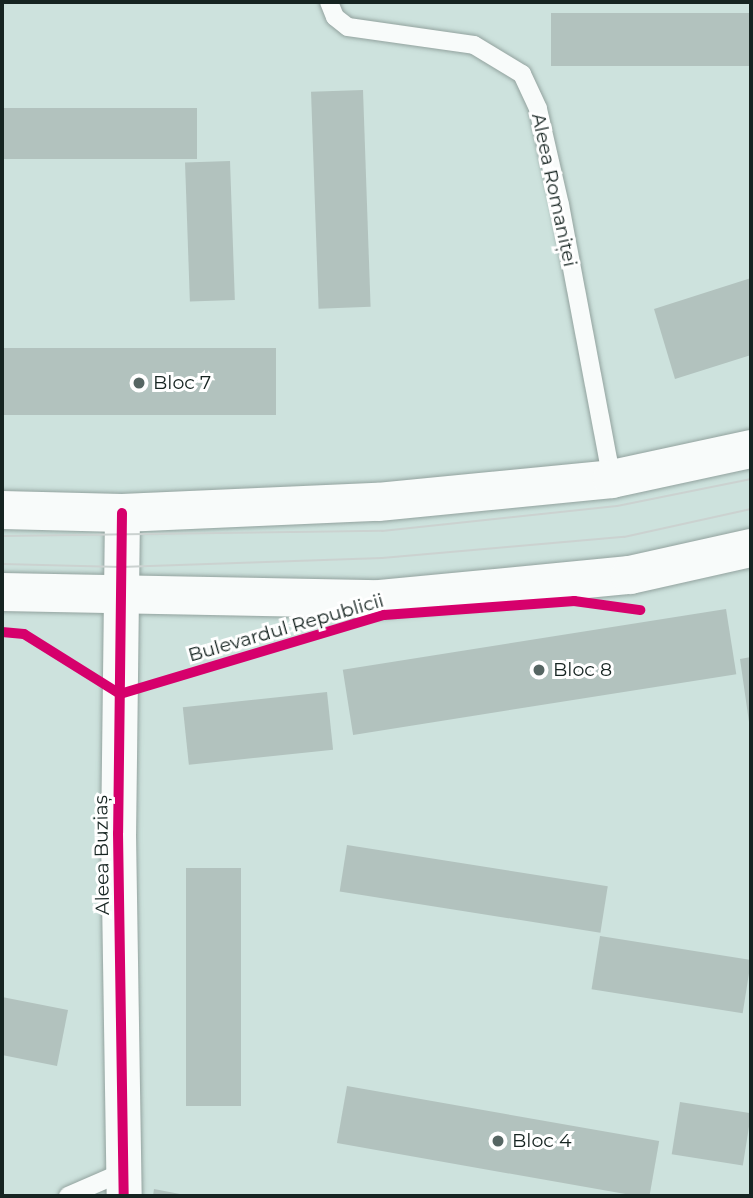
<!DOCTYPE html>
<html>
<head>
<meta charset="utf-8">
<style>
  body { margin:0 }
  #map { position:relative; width:753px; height:1198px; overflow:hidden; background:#cde2dd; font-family:Montserrat,sans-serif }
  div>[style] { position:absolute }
  .building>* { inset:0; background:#b2c2be; transform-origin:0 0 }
  .roads { filter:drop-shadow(0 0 2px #92a29e) drop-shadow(0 0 2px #92a29e) }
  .lane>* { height:18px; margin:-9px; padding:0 9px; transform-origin:9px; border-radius:9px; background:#f8fbfa }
  .street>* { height:35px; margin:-17.5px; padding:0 17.5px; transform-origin:17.5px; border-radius:17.5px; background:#f8fbfa }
  .secondary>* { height:38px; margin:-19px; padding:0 19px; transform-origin:19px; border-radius:19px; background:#f8fbfa }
  .tram>* { height:2px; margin:-1px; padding:0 1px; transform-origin:1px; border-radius:1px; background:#cbd2d0 }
  .cycleway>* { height:10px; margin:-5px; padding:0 5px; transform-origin:5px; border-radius:5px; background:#d6006c }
  .dots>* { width:19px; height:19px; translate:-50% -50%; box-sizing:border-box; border:4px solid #fff; border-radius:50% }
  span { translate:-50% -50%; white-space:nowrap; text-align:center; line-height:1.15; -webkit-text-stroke:6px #fff; paint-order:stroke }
  .street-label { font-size:19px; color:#162421 }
  .poi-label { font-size:19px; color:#162421 }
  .left { translate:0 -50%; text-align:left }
  .frame { position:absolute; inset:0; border:4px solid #162421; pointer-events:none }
</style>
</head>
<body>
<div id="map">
  <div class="building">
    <div style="left:751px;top:13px;width:53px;height:200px;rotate:90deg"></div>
    <div style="left:363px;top:90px;width:217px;height:52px;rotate:88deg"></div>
    <div style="left:197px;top:108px;width:51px;height:195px;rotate:90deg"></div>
    <div style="left:230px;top:161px;width:139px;height:45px;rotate:88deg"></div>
    <div style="clip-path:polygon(751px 278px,751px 355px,675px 379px,654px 309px)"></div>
    <div style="left:276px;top:348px;width:67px;height:274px;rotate:90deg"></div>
    <div style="left:726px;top:609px;width:66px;height:388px;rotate:81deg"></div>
    <div style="clip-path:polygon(751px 657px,751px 729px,750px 729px,740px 659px)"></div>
    <div style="left:327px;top:692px;width:58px;height:145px;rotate:84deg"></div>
    <div style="left:347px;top:845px;width:264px;height:47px;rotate:9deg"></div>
    <div style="left:241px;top:868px;width:238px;height:55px;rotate:90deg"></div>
    <div style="left:600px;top:936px;width:153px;height:54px;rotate:9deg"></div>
    <div style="clip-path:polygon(2px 997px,68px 1010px,57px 1066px,2px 1055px)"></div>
    <div style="left:347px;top:1086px;width:317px;height:58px;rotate:10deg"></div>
    <div style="left:680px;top:1102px;width:72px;height:53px;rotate:9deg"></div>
    <div style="clip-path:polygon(154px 1189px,185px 1195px,185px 1196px,153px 1196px)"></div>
  </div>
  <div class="roads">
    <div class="lane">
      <div style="left:329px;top:2px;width:16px;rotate:68deg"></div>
      <div style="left:335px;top:17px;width:16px;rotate:38deg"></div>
      <div style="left:348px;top:27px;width:127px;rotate:8.1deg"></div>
      <div style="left:474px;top:45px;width:56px;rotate:31.1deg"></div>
      <div style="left:522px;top:74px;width:38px;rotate:65deg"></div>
      <div style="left:538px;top:109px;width:98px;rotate:77.1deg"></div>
      <div style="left:560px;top:205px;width:279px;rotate:79.3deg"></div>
      <div style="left:68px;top:1196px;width:60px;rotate:-23.6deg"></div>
    </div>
    <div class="street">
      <div style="left:122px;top:513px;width:320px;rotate:90.7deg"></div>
      <div style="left:118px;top:833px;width:363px;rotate:89.1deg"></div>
    </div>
    <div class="secondary">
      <div style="left:2px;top:510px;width:120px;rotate:1.4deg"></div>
      <div style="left:122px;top:513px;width:256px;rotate:-2.5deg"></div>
      <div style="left:378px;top:502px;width:235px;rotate:-5.6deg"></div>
      <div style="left:612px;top:479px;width:142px;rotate:-12.2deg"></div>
      <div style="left:2px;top:592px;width:378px;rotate:1.1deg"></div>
      <div style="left:380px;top:599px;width:251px;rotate:-5.5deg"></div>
      <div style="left:630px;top:575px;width:124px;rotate:-12.6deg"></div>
    </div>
  </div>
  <div class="tram">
    <div style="left:2px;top:536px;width:380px;rotate:-0.8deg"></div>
    <div style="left:382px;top:531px;width:236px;rotate:-6.1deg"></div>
    <div style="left:617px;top:506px;width:137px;rotate:-11.4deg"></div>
    <div style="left:2px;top:564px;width:119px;rotate:1.4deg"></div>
    <div style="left:121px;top:567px;width:261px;rotate:-2deg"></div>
    <div style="left:382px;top:558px;width:243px;rotate:-5deg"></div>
    <div style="left:624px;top:537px;width:130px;rotate:-12.4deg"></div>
  </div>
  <div class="cycleway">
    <div style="left:122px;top:513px;width:320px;rotate:90.7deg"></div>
    <div style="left:118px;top:833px;width:363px;rotate:89.1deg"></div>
    <div style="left:2px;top:632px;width:22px;rotate:5deg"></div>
    <div style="left:24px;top:634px;width:113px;rotate:32deg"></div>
    <div style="left:120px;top:694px;width:276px;rotate:-16.7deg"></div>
    <div style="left:384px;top:615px;width:191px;rotate:-4.2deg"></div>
    <div style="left:574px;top:601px;width:67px;rotate:7.8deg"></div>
  </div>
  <div class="dots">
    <div style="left:139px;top:383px;background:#566663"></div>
    <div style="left:539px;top:670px;background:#566663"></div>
    <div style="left:498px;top:1141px;background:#566663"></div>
  </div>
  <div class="street-label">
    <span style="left:554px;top:190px;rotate:78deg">Aleea Romaniței</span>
    <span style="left:286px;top:628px;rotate:-16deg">Bulevardul Republicii</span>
    <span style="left:102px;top:855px;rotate:-91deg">Aleea Buziaș</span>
  </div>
  <div class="poi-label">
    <span class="left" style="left:153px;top:383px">Bloc 7</span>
    <span class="left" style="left:553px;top:670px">Bloc 8</span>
    <span class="left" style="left:512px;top:1141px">Bloc 4</span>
  </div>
  <div class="frame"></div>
</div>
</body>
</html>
